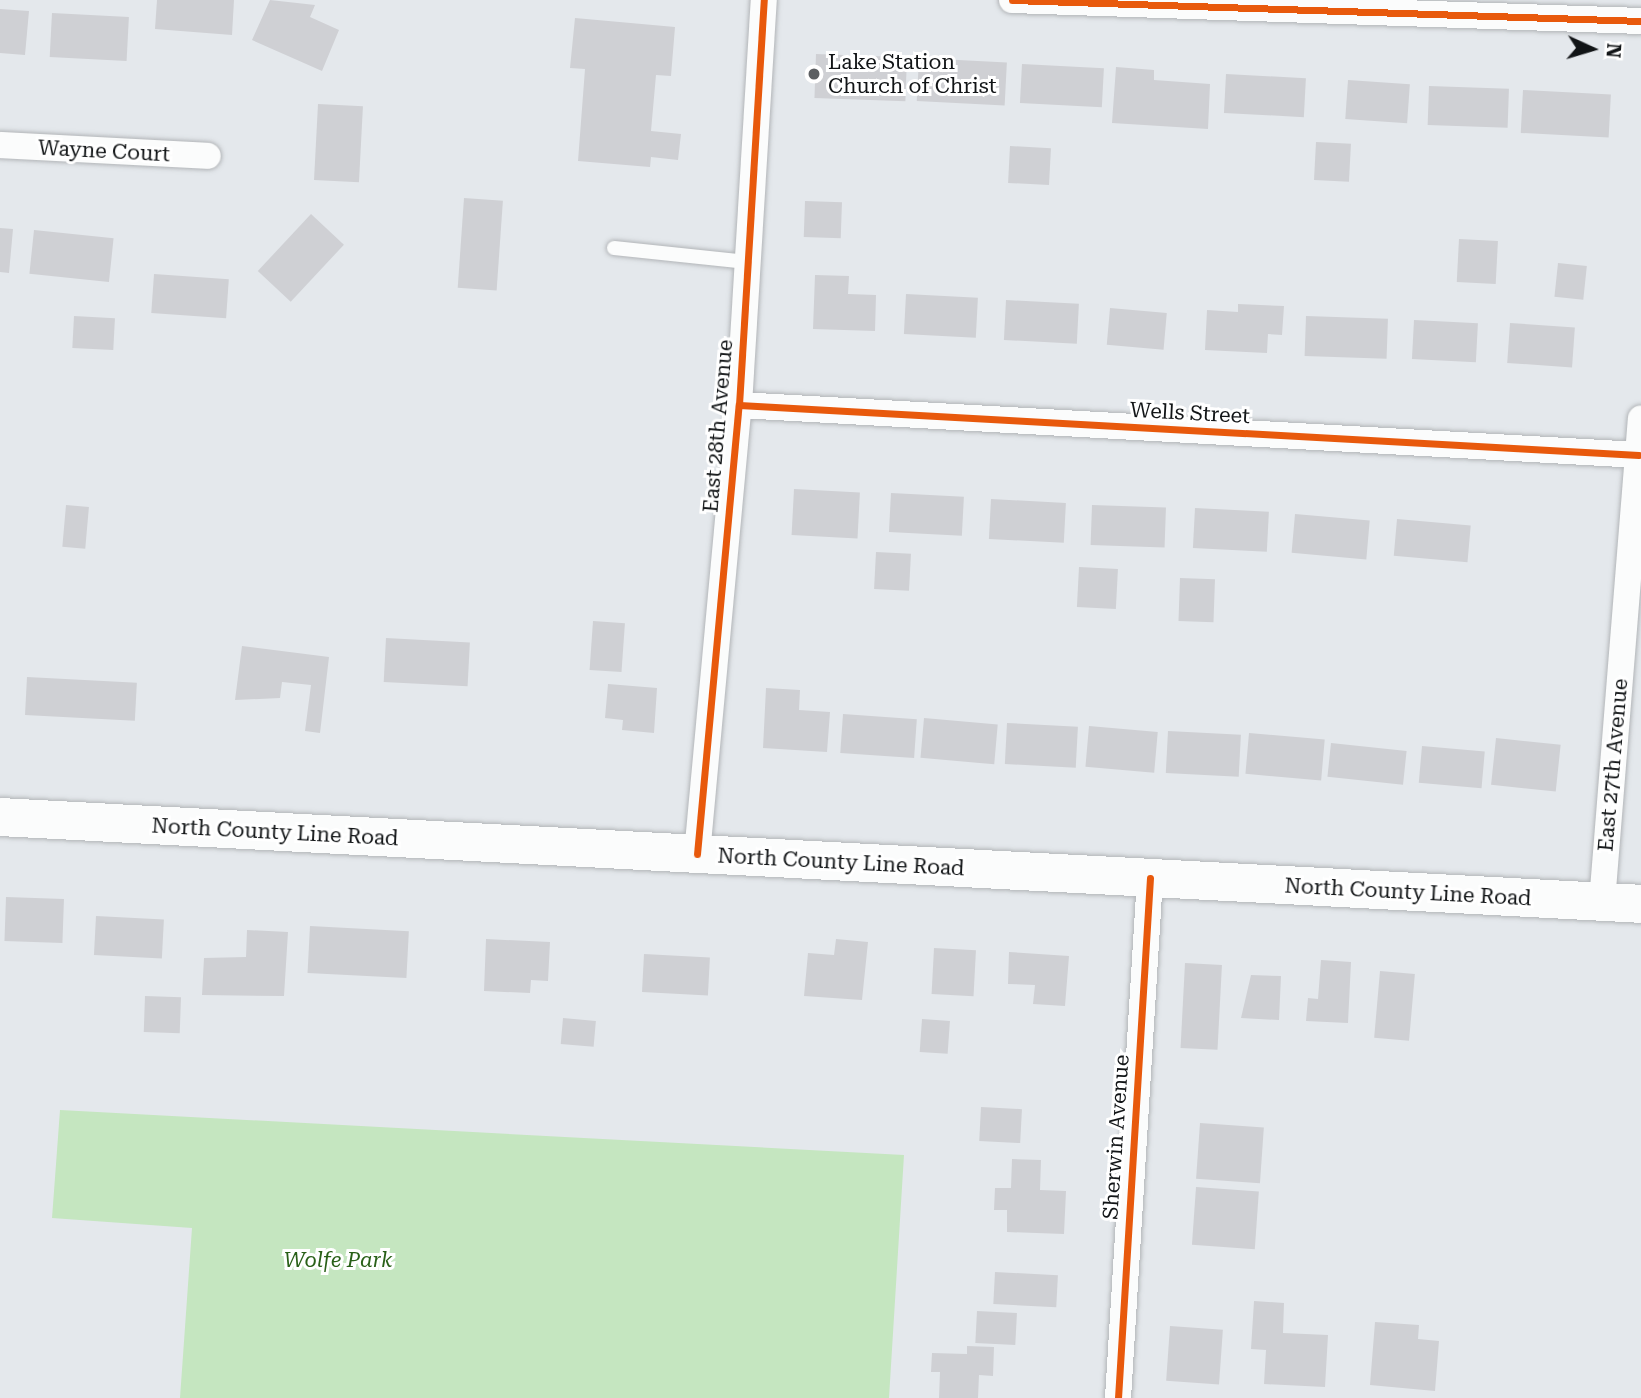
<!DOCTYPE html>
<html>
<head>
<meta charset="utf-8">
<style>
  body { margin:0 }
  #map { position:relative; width:1641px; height:1398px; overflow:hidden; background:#e4e8ec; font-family:"Roboto Serif",serif }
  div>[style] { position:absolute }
  .green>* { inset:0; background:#c5e6c0 }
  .building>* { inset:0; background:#cfd0d4; transform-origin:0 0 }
  .roads { filter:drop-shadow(0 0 2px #b2b5b8) drop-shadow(0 0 2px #b2b5b8) }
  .lane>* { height:14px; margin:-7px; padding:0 7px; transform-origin:7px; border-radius:7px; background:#fbfcfc }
  .street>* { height:26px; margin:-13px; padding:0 13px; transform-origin:13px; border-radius:13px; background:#fbfcfc }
  .secondary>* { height:38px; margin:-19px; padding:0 19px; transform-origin:19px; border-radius:19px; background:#fbfcfc }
  .cycleway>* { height:7px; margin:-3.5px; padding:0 3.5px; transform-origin:3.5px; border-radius:3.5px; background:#e8590c }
  .dots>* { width:19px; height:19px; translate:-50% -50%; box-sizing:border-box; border:4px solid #fff; border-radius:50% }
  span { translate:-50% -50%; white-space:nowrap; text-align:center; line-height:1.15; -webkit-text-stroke:6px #fff; paint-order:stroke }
  .poi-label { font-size:21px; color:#111416 }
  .left { translate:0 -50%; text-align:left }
  .street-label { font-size:21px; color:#111416 }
  .park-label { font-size:21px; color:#296018; font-style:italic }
  .north { position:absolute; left:1557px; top:14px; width:70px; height:70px; -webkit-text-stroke:5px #fff; paint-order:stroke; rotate:94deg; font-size:19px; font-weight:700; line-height:28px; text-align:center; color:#111416 }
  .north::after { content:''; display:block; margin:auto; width:24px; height:32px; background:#111416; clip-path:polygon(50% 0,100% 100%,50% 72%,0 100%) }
</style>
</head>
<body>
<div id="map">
  <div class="green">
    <div style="clip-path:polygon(60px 1110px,904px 1155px,889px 1398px,180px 1398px,192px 1228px,52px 1218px)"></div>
  </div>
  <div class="building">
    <div style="clip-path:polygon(157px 0,234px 0,232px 35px,155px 29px)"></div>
    <div style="clip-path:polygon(270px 0,315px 5px,310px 17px,339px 30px,322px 71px,252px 40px)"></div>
    <div style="clip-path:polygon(0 9px,29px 11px,25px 55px,0 53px)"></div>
    <div style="left:52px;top:13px;width:77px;height:44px;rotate:3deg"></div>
    <div style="clip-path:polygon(575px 18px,675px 27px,671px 76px,656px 75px,651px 131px,681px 134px,678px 160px,651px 157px,650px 167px,578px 161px,585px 69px,570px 68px)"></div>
    <div style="left:816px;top:54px;width:91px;height:44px;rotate:2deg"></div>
    <div style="left:919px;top:58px;width:88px;height:43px;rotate:3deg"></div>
    <div style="left:1022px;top:64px;width:82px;height:39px;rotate:3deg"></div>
    <div style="clip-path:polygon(1116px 67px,1154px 70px,1154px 80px,1210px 84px,1208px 129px,1112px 123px)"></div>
    <div style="left:1226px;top:74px;width:80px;height:39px;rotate:3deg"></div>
    <div style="left:1348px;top:80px;width:62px;height:39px;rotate:4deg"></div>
    <div style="left:1429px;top:86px;width:80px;height:39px;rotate:2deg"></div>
    <div style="left:1523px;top:90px;width:88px;height:43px;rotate:3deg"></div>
    <div style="left:318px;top:104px;width:45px;height:76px;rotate:3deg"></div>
    <div style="left:1316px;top:142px;width:35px;height:38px;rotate:3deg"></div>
    <div style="left:1010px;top:146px;width:41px;height:37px;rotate:3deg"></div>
    <div style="left:464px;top:198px;width:39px;height:90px;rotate:4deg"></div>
    <div style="left:805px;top:201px;width:37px;height:36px;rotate:2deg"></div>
    <div style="left:311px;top:214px;width:45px;height:78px;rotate:43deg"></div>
    <div style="clip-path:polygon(0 228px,13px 229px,9px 273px,0 272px)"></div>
    <div style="left:34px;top:230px;width:80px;height:44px;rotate:6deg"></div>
    <div style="left:1459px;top:239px;width:39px;height:43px;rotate:3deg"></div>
    <div style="left:1558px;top:263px;width:29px;height:34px;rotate:6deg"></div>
    <div style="left:154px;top:274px;width:75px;height:39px;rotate:4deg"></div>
    <div style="clip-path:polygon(815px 275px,849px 276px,848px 294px,876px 295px,875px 331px,813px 329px)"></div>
    <div style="left:906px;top:294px;width:72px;height:40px;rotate:3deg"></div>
    <div style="left:1006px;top:300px;width:73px;height:40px;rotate:3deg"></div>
    <div style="clip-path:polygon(1238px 304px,1284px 306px,1282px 335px,1268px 334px,1267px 353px,1205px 350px,1207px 310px,1238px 312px)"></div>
    <div style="left:1110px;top:308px;width:57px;height:37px;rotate:5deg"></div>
    <div style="left:74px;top:316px;width:41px;height:32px;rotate:3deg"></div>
    <div style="left:1306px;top:316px;width:82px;height:40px;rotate:2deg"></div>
    <div style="left:1414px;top:320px;width:64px;height:39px;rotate:3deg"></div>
    <div style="left:1510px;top:323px;width:65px;height:40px;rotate:4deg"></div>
    <div style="left:794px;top:489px;width:66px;height:46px;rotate:3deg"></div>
    <div style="left:891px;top:493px;width:73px;height:39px;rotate:3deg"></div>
    <div style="left:991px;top:499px;width:75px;height:40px;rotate:3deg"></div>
    <div style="left:66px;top:505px;width:23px;height:42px;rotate:5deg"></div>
    <div style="left:1092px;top:505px;width:74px;height:40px;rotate:2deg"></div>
    <div style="left:1195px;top:508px;width:74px;height:40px;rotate:3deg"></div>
    <div style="left:1295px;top:514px;width:75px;height:39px;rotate:5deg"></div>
    <div style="left:1397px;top:519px;width:74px;height:37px;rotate:5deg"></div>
    <div style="left:876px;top:552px;width:35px;height:37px;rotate:3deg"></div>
    <div style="left:1079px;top:567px;width:39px;height:40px;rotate:3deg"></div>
    <div style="left:1180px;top:578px;width:35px;height:43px;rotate:2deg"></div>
    <div style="left:593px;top:621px;width:32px;height:49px;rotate:4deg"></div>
    <div style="left:386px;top:638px;width:84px;height:44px;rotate:3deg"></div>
    <div style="clip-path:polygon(242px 646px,329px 657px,320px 733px,305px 731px,311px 685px,282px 682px,280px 698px,235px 700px)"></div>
    <div style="left:27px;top:677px;width:110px;height:38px;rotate:3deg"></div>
    <div style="clip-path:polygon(608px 684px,657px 688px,654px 733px,622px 730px,623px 720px,605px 718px)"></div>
    <div style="clip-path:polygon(766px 688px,800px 690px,799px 710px,830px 712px,827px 752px,763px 748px)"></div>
    <div style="left:843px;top:714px;width:74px;height:39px;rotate:4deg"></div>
    <div style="left:924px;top:718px;width:74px;height:40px;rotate:5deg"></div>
    <div style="left:1007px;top:723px;width:71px;height:41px;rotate:3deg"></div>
    <div style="left:1089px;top:726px;width:69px;height:41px;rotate:5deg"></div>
    <div style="left:1168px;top:731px;width:73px;height:42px;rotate:3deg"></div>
    <div style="left:1249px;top:733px;width:76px;height:41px;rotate:5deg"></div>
    <div style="left:1496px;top:738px;width:65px;height:47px;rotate:6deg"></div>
    <div style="left:1331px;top:743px;width:76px;height:34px;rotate:6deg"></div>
    <div style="left:1422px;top:746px;width:63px;height:37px;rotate:5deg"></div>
    <div style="left:6px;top:897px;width:58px;height:44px;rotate:2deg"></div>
    <div style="left:96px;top:916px;width:68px;height:39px;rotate:3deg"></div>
    <div style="left:310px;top:926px;width:99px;height:47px;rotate:3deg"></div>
    <div style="clip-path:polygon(247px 930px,288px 932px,284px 996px,202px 995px,204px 958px,246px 957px)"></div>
    <div style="clip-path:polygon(486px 939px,550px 942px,548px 981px,531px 980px,530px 993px,484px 991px)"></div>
    <div style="clip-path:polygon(836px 939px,868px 942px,862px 1000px,804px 996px,808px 953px,834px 955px)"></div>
    <div style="left:934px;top:948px;width:42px;height:46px;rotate:3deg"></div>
    <div style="clip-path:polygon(1009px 952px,1069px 956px,1065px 1006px,1033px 1004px,1035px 985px,1008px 984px)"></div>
    <div style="left:644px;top:954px;width:66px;height:38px;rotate:3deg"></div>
    <div style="clip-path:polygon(1321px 960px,1351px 962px,1348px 1023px,1306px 1021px,1308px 998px,1318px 999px)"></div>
    <div style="left:1185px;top:963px;width:37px;height:85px;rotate:3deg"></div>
    <div style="left:1380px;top:971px;width:35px;height:67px;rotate:5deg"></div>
    <div style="clip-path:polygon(1251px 975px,1281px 976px,1279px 1020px,1241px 1018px)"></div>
    <div style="left:145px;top:996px;width:36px;height:36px;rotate:2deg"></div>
    <div style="left:563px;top:1018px;width:33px;height:26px;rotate:5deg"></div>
    <div style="left:922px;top:1019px;width:28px;height:33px;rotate:4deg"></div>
    <div style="left:981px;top:1107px;width:41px;height:34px;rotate:3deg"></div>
    <div style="left:1200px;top:1123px;width:64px;height:56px;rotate:4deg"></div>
    <div style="clip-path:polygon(1012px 1159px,1041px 1160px,1040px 1190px,1066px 1191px,1064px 1234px,1007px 1232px,1007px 1210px,994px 1210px,995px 1188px,1011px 1188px)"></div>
    <div style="left:1196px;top:1187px;width:63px;height:58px;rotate:4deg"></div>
    <div style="left:995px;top:1272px;width:63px;height:32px;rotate:3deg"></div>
    <div style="clip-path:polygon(1254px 1301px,1284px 1303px,1283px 1333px,1328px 1335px,1325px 1387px,1264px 1384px,1266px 1350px,1251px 1349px)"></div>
    <div style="left:977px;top:1311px;width:40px;height:32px;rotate:3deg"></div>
    <div style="clip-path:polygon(1375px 1322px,1419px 1325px,1418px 1339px,1439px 1341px,1435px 1391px,1370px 1385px)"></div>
    <div style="left:1170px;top:1326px;width:53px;height:55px;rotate:4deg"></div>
    <div style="clip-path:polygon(967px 1346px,994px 1347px,993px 1376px,979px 1375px,978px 1398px,939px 1398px,940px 1372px,931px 1372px,932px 1353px,967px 1354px)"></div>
  </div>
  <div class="roads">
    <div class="lane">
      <div style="left:614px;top:248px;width:134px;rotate:6deg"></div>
    </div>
    <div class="street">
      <div style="left:1012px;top:0;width:629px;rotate:1.91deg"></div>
      <div style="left:0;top:145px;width:208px;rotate:3deg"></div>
      <div style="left:739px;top:405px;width:901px;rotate:3.18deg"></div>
      <div style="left:697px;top:854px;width:451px;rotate:-84.7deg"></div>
      <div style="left:739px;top:405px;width:406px;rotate:-86.5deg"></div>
      <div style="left:1602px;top:902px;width:485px;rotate:-85.4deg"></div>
      <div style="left:1118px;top:1398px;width:521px;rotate:-86.48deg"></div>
    </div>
    <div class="secondary">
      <div style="left:0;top:817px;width:1643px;rotate:3.03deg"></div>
    </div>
  </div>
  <div class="cycleway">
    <div style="left:1012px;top:0;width:629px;rotate:1.91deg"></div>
    <div style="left:739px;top:405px;width:901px;rotate:3.18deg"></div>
    <div style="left:697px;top:854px;width:451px;rotate:-84.7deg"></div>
    <div style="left:739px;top:405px;width:406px;rotate:-86.5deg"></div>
    <div style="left:1118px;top:1398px;width:521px;rotate:-86.48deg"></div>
  </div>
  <div class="dots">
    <div style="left:814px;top:74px;background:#5b5e61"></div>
  </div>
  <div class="poi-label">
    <span class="left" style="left:828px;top:74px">Lake Station<br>Church of Christ</span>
  </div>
  <div class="street-label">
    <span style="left:104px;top:151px;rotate:3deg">Wayne Court</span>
    <span style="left:1190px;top:413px;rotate:3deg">Wells Street</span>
    <span style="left:718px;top:426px;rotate:-85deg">East 28th Avenue</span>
    <span style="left:1613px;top:765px;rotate:-85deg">East 27th Avenue</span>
    <span style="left:275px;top:832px;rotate:3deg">North County Line Road</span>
    <span style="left:841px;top:862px;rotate:3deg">North County Line Road</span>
    <span style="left:1408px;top:892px;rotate:3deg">North County Line Road</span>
    <span style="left:1116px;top:1137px;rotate:-86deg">Sherwin Avenue</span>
  </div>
  <div class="park-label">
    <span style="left:338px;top:1260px">Wolfe Park</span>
  </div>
  <div class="north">N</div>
</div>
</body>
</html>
